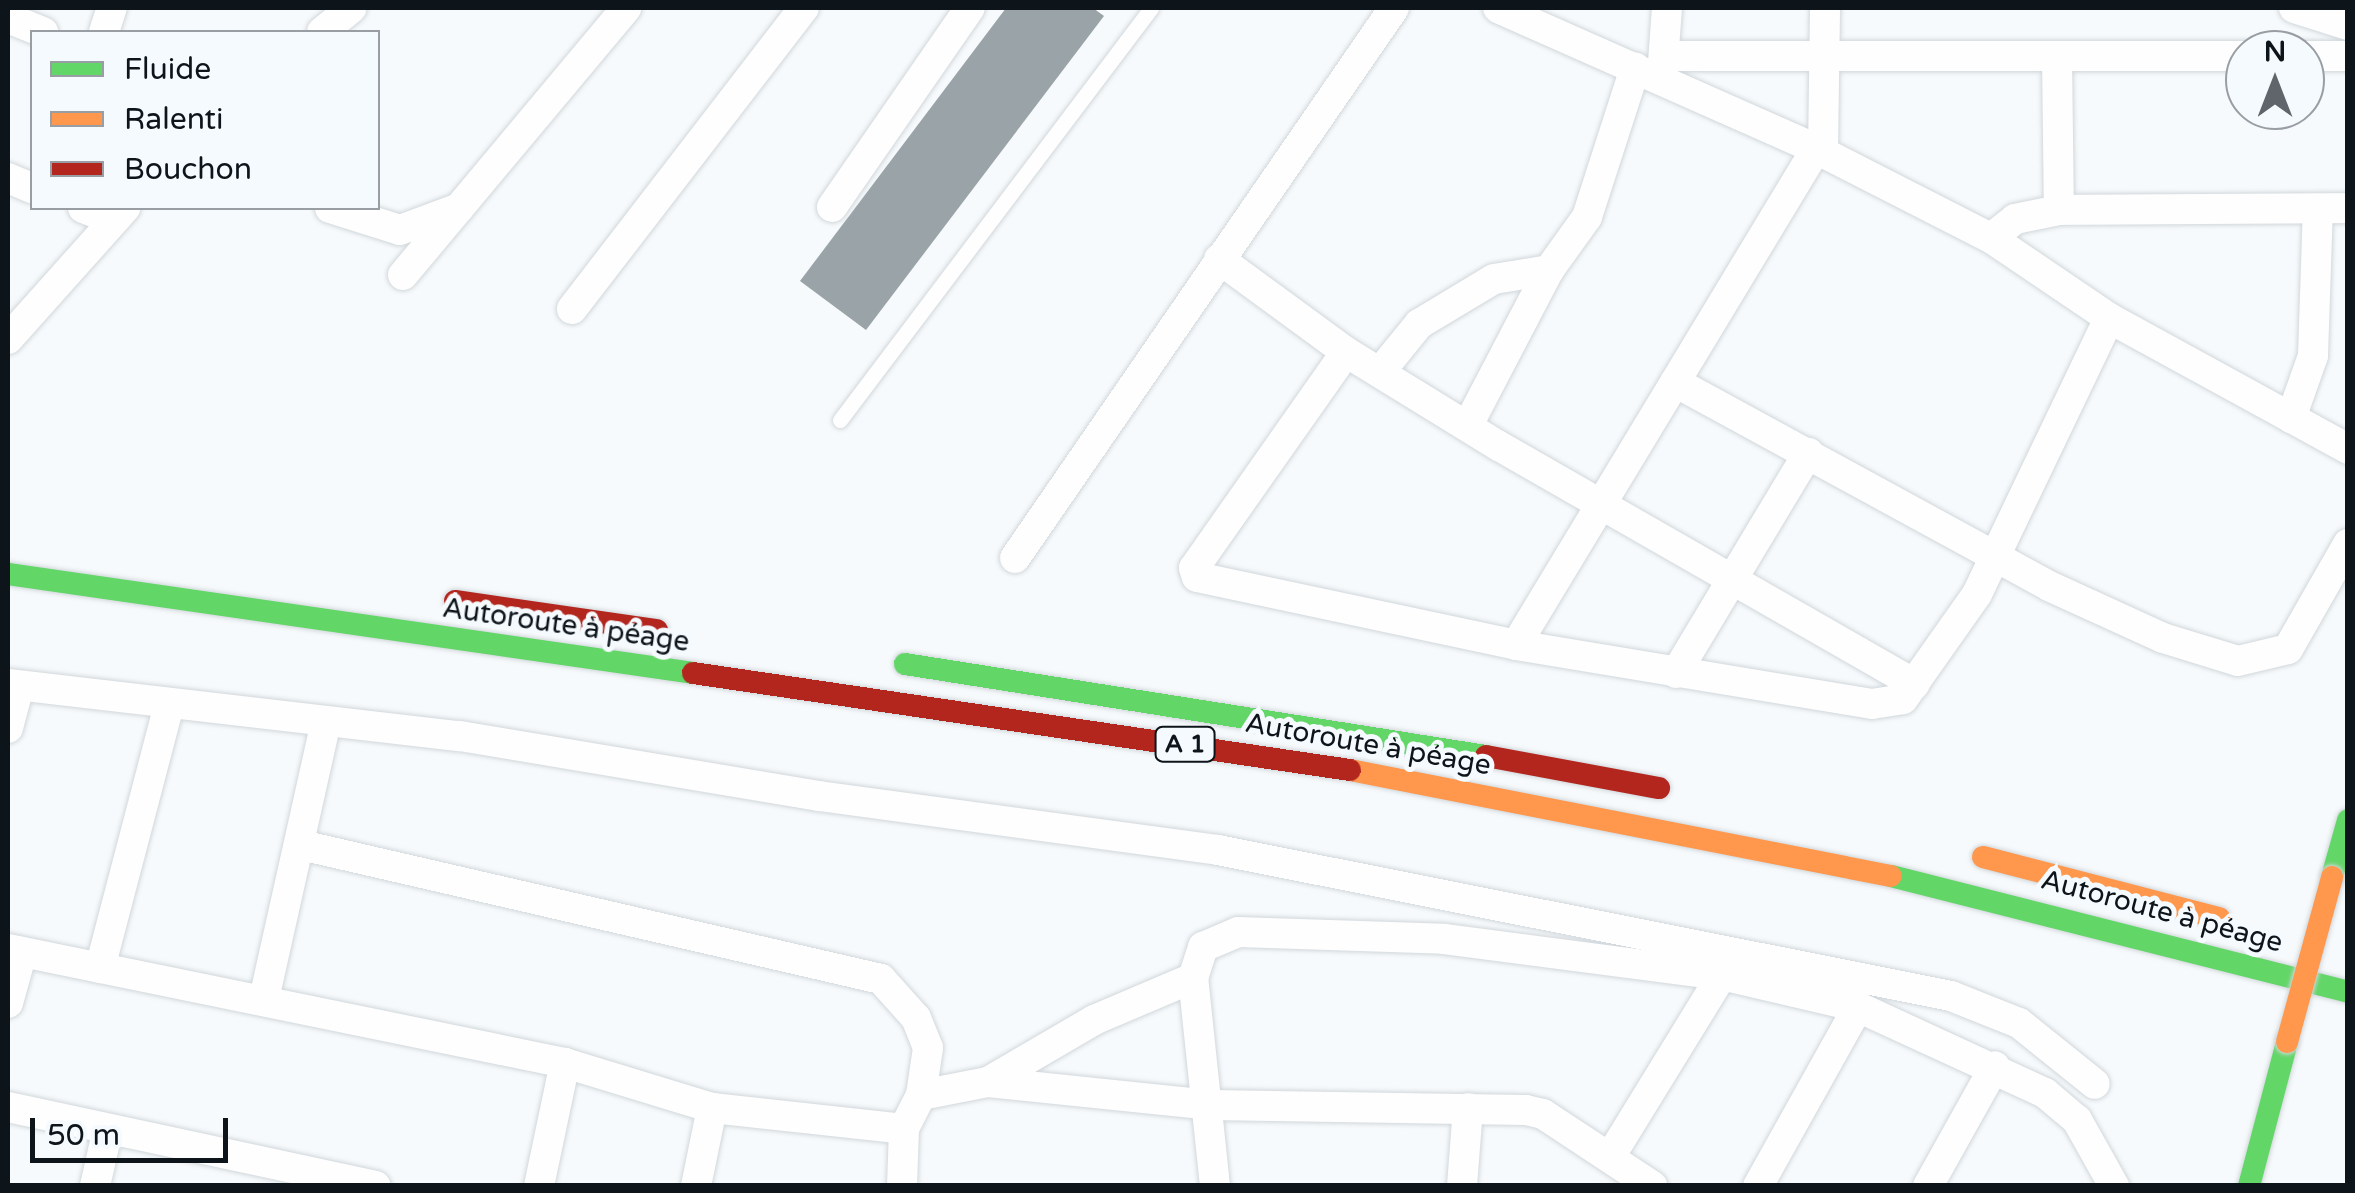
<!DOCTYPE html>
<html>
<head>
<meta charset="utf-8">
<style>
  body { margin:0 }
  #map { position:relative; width:2355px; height:1193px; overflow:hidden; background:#f7fafc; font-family:"Varela Round",sans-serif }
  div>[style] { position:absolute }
  .building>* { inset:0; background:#9aa3a8 }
  .roads { filter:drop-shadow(0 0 2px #d1d7db) drop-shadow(0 0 2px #d1d7db) }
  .lane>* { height:15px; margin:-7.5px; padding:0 7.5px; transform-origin:7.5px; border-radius:7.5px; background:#fefeff }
  .street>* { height:30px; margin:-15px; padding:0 15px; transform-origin:15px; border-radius:15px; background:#fefeff }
  .fast>* { height:22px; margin:-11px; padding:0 11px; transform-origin:11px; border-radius:11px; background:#63d668 }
  .slow>* { height:22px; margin:-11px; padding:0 11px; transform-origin:11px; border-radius:11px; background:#ff974d }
  .jam>* { height:22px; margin:-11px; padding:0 11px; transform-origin:11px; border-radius:11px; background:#b3261e }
  .bridges { filter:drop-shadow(0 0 2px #d1d7db) drop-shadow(0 0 2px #d1d7db) }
  .slow-bridge>* { height:22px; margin:-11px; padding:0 11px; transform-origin:11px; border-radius:11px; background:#ff974d }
  span { translate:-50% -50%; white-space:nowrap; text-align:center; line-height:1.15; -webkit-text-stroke:10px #f5fafe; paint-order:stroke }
  .shield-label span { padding:2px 8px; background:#f5fafe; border:2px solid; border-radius:8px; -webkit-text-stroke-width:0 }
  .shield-label { font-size:25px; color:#0d151b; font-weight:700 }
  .street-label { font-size:28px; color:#0d151b }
  .frame { position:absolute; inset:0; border:10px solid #0d151b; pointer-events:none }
  .legend { position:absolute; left:30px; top:30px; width:350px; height:180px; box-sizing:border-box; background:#f5fafe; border:2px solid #989ea3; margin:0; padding:12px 18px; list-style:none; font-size:30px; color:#0d151b }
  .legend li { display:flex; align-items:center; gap:20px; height:50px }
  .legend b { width:50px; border:2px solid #989ea3 }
  .north { position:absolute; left:2225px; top:30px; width:100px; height:100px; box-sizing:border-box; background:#f5fafe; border:2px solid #989ea3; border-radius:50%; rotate:0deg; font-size:28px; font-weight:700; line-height:40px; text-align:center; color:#0d151b }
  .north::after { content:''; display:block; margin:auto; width:35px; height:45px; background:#5f656a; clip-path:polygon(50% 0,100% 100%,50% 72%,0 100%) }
  .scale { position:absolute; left:30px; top:1118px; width:198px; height:45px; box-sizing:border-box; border:5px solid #0d151b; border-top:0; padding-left:12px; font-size:30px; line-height:35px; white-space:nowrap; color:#0d151b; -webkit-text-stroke:8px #f5fafe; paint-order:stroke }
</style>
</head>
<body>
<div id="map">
  <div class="building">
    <div style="clip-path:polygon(1006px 8px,1093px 8px,1104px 16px,866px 330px,800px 281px)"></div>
  </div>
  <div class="roads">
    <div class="lane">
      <div style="left:840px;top:420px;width:516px;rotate:-52.95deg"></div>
    </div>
    <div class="street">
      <div style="left:1498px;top:8px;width:348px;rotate:23.9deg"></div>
      <div style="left:1816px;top:149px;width:196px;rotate:27deg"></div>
      <div style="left:1991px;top:238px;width:143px;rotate:34.1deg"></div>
      <div style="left:2109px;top:318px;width:273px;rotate:28.7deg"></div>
      <div style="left:2294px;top:8px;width:57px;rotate:17.5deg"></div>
      <div style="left:8px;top:18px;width:38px;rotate:22deg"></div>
      <div style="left:104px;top:32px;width:25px;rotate:-72deg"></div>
      <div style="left:322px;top:32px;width:38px;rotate:-39deg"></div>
      <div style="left:1665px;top:56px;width:580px"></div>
      <div style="left:2057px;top:56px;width:154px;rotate:89.3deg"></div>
      <div style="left:2305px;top:56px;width:43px"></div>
      <div style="left:1662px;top:76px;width:68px;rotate:-85.8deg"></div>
      <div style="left:1823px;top:153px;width:145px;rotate:-89.2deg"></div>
      <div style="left:8px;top:178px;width:26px;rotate:23deg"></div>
      <div style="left:832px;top:207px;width:242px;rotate:-55.3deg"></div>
      <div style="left:83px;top:208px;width:33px;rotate:21deg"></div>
      <div style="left:330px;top:208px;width:73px;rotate:17.4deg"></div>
      <div style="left:400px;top:230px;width:63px;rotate:-20.4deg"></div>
      <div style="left:1991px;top:238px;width:31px;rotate:-38deg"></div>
      <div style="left:2015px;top:219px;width:45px;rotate:-11.6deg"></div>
      <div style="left:2059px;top:210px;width:289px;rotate:-0.4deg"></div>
      <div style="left:1219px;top:259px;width:157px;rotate:36.2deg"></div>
      <div style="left:1346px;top:352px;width:180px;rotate:31.6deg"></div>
      <div style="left:1499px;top:446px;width:479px;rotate:29.8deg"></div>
      <div style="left:403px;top:275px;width:348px;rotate:-50.1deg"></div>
      <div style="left:572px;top:309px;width:380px;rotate:-52.4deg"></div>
      <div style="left:8px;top:339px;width:176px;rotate:-48.2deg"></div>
      <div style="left:1346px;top:352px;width:264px;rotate:125.1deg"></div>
      <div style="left:1194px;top:568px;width:9px;rotate:72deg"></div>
      <div style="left:1197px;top:577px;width:326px;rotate:12deg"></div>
      <div style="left:1516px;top:645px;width:361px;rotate:9.4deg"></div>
      <div style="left:1872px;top:704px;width:31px;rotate:-9deg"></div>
      <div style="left:1903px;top:699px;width:128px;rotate:-54.8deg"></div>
      <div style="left:1977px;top:594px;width:306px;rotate:-64.4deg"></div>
      <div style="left:1380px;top:372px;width:62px;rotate:-50.9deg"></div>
      <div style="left:1419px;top:324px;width:87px;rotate:-31deg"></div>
      <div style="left:1494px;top:279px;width:56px;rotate:-9.3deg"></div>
      <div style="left:1549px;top:270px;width:65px;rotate:-54.4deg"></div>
      <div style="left:1587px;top:217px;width:157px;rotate:-72.1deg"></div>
      <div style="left:1675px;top:382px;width:426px;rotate:28.6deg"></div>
      <div style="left:2049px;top:586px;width:125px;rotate:24.5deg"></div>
      <div style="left:2163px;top:638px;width:78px;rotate:17deg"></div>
      <div style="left:2238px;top:661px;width:51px;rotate:-13.5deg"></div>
      <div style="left:2288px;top:649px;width:121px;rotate:-60.3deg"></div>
      <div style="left:2291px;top:418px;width:66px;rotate:-70.5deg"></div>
      <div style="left:2313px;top:356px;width:147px;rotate:-88.1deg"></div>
      <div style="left:1468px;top:425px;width:175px;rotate:-62.4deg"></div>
      <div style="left:1015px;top:558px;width:668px;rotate:-55.43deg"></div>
      <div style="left:1516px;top:645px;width:580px;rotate:-58.83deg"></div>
      <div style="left:1676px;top:673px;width:257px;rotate:-59deg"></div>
      <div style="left:8px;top:684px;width:455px;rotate:6.6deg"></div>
      <div style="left:460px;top:736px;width:364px;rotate:9.5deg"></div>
      <div style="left:819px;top:796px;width:403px;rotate:7.7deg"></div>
      <div style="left:1218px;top:850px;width:747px;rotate:11.26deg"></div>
      <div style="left:1951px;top:996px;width:73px;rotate:21.7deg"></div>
      <div style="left:2019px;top:1023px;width:97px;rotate:38.8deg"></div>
      <div style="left:8px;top:728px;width:43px;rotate:-75.3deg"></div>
      <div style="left:301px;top:845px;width:595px;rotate:13.01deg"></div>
      <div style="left:881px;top:979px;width:52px;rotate:48.1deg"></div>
      <div style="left:916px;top:1018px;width:32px;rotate:68deg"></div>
      <div style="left:928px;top:1048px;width:48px;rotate:98.5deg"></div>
      <div style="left:921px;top:1095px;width:38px;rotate:117deg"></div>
      <div style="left:904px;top:1129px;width:57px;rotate:92deg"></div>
      <div style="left:8px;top:949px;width:569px;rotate:11.57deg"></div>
      <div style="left:565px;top:1063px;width:154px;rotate:17deg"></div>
      <div style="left:712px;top:1108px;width:193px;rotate:6.2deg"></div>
      <div style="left:100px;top:968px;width:272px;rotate:-75.3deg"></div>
      <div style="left:264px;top:999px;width:284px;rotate:-77.4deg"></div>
      <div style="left:8px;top:1003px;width:53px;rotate:-74.6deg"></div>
      <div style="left:988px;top:1082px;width:223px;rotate:5.9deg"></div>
      <div style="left:1210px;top:1105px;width:316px;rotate:0.9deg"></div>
      <div style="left:1526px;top:1110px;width:17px;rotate:13deg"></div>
      <div style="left:1543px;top:1114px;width:131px;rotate:33.4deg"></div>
      <div style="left:921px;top:1095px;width:68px;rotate:-11deg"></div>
      <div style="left:988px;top:1082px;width:123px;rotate:-30.3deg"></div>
      <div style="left:1094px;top:1020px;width:108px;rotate:-23deg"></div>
      <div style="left:8px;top:1107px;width:376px;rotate:12.1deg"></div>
      <div style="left:1610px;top:1157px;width:214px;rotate:-58.4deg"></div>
      <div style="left:95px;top:1186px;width:58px;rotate:-77.2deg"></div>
      <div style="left:539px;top:1186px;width:126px;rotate:-78.1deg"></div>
      <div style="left:696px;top:1186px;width:80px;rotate:-78.4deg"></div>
      <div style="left:1215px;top:1186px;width:209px;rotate:-96deg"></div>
      <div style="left:1193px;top:978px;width:33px;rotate:-72deg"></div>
      <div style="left:1203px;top:947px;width:38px;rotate:-23deg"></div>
      <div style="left:1238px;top:932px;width:206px;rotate:1.9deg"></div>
      <div style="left:1444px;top:939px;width:280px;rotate:7.4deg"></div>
      <div style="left:1722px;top:975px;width:140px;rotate:13.2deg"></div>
      <div style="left:1858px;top:1007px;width:206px;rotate:24.7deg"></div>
      <div style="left:2045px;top:1093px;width:42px;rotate:40.2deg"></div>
      <div style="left:2077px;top:1120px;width:76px;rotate:60.7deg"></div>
      <div style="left:1462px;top:1186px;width:78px;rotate:-85.6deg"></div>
      <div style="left:1758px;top:1186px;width:205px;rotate:-60.8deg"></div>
      <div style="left:1928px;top:1186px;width:137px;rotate:-60.8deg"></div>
    </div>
    <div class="fast">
      <div style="left:8px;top:574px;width:692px;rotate:8.22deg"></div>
      <div style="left:905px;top:664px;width:588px;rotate:9deg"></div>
      <div style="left:1891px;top:876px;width:471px;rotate:14.2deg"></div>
      <div style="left:2332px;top:877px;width:59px;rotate:-74.3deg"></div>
      <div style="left:2249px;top:1186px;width:149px;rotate:-75.2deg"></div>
    </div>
    <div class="slow">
      <div style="left:1350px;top:770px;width:551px;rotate:11.09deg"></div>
      <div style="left:1983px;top:857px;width:244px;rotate:14.5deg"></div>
    </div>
    <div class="jam">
      <div style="left:455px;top:601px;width:204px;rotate:8.2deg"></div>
      <div style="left:693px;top:673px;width:664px;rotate:8.4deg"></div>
      <div style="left:1486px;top:756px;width:176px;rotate:10.5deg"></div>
    </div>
  </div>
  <div class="bridges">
    <div class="slow-bridge">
      <div style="left:2287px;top:1042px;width:171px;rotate:-74.7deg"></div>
    </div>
  </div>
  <div class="shield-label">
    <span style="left:1185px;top:744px">A 1</span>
  </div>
  <div class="street-label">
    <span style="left:566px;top:625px;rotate:8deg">Autoroute à péage</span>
    <span style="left:1368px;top:744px;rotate:10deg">Autoroute à péage</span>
    <span style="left:2162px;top:911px;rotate:15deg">Autoroute à péage</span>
  </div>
  <div class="frame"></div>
  <ul class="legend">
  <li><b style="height:12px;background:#63d668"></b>Fluide</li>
  <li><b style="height:12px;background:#ff974d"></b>Ralenti</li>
  <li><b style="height:12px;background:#b3261e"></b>Bouchon</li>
  </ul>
  <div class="north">N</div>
  <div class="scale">50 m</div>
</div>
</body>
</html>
